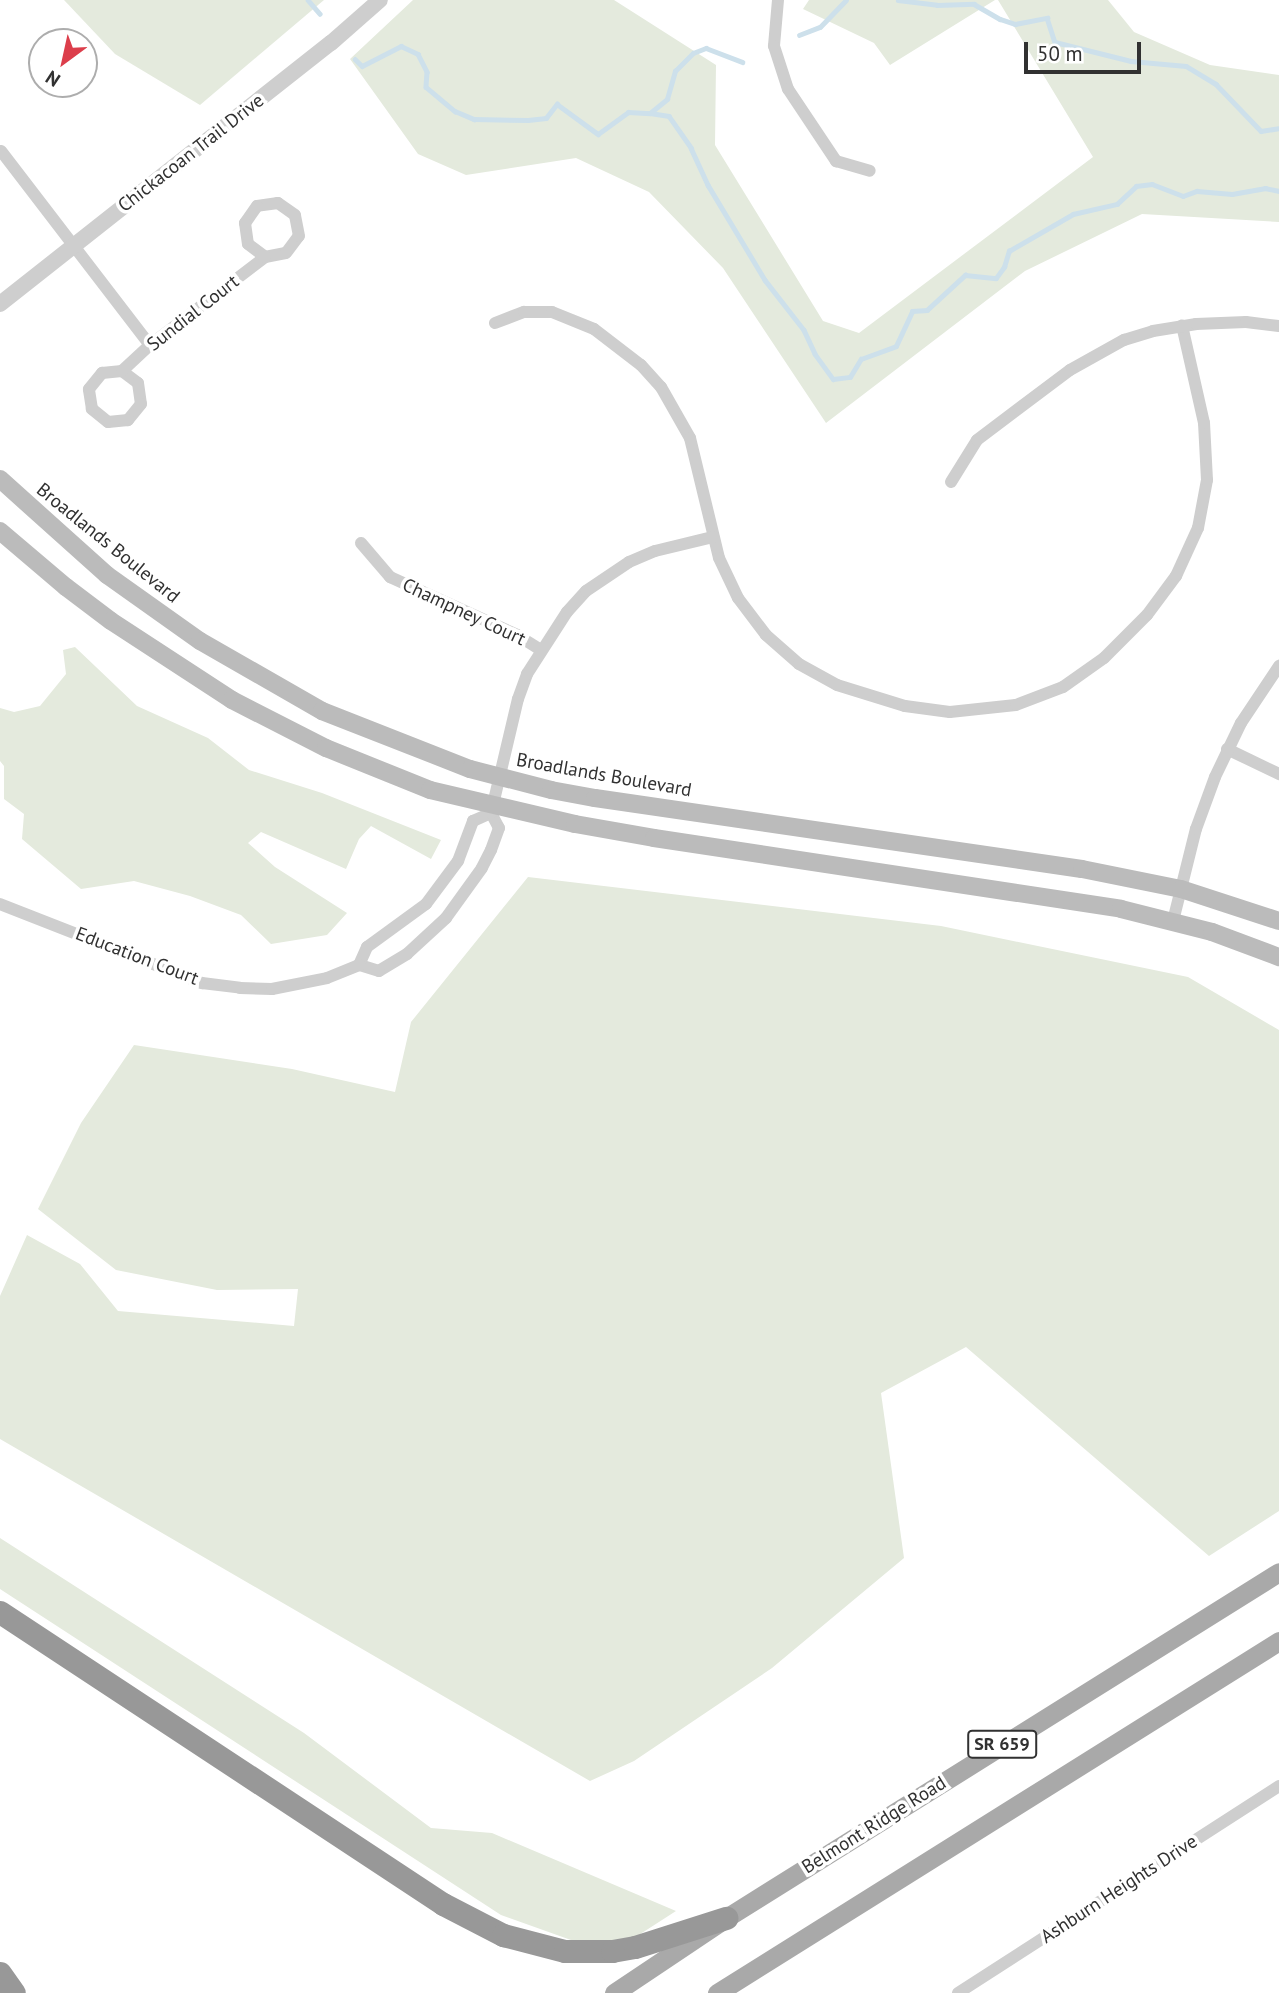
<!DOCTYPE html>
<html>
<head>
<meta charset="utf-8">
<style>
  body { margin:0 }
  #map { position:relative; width:1279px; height:1993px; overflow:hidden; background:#fff; font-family:"PT Sans",sans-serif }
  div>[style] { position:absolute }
  .green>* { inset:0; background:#e4eadd }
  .stream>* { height:4.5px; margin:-2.25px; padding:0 2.25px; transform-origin:2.25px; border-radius:2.25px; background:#cde0eb }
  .minor>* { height:12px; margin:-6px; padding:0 6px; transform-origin:6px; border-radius:6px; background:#cecece }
  .tertiary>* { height:16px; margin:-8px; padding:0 8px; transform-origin:8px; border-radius:8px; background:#cecece }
  .secondary>* { height:18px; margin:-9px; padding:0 9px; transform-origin:9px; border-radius:9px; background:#bbb }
  .primary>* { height:19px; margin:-9.5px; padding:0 9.5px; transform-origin:9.5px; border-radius:9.5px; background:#a9a9a9 }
  .motorway>* { height:23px; margin:-11.5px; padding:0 11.5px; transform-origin:11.5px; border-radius:11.5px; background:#989898 }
  span { translate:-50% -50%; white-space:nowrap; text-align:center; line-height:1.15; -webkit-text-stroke:7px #fff; paint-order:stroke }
  .shield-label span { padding:2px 5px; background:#fff; border:2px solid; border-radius:5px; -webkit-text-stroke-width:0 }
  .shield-label { font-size:18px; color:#313131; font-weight:700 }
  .street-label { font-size:19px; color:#313131 }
  .north { position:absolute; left:28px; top:28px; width:70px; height:70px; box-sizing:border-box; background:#fff; border:2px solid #adadad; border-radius:50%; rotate:213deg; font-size:19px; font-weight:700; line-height:28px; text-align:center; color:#313131 }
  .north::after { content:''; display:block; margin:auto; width:24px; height:32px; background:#dc3e4b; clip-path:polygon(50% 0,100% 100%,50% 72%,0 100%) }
  .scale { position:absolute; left:1024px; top:42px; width:117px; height:32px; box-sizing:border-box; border:4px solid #313131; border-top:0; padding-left:9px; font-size:21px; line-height:24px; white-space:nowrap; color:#313131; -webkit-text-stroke:5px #fff; paint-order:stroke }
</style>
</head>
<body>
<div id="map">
  <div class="green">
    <div style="clip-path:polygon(64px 0,324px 0,200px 105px,115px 54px)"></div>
    <div style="clip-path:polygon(413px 0,614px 0,716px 65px,715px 145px,823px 321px,859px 333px,1093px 157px,998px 0,1108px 0,1134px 32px,1210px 65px,1279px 75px,1279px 222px,1142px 214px,1025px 271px,826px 423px,723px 268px,649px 192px,576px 158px,466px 175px,418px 154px,350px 59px)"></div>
    <div style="clip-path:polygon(809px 0,995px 0,890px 65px,874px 43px,803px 9px)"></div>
    <div style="clip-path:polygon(75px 647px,137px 706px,208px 738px,249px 770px,322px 793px,441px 840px,431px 859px,371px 826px,359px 839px,346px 869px,261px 832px,248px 843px,275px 867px,347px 913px,327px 935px,271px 944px,241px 915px,190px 896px,134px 881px,81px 889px,22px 839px,24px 814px,4px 799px,4px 766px,0 761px,0 708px,14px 712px,40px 706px,66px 674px,63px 650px)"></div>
    <div style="clip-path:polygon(528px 877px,941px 926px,1188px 977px,1279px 1030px,1279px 1511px,1209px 1556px,966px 1347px,881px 1393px,904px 1558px,772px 1668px,634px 1761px,590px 1781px,0 1439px,0 1296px,27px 1235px,80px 1264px,118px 1311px,294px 1326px,298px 1289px,217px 1290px,116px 1270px,38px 1209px,81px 1123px,134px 1045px,292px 1069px,395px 1092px,411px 1022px)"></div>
    <div style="clip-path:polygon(0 1538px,304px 1733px,431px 1828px,492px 1833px,676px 1911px,631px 1940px,571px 1940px,501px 1915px,0 1589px)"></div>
  </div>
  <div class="stream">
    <div style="left:308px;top:0;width:18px;rotate:49deg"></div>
    <div style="left:898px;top:0;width:39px;rotate:7deg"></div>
    <div style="left:937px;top:5px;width:37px;rotate:-2deg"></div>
    <div style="left:974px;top:4px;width:30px;rotate:30deg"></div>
    <div style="left:1000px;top:19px;width:16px;rotate:18deg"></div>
    <div style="left:1015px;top:24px;width:33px;rotate:-11deg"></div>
    <div style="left:1047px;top:18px;width:25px;rotate:72deg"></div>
    <div style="left:1055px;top:42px;width:78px;rotate:14deg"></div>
    <div style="left:1131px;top:61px;width:55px;rotate:5.2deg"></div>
    <div style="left:1186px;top:66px;width:35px;rotate:31deg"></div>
    <div style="left:1216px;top:84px;width:65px;rotate:46.2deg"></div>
    <div style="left:1261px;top:131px;width:18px;rotate:-9deg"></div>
    <div style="left:799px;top:35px;width:22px;rotate:-21deg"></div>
    <div style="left:820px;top:27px;width:37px;rotate:-46deg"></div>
    <div style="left:355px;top:59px;width:10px;rotate:45deg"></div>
    <div style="left:362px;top:66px;width:44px;rotate:-27.1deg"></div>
    <div style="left:401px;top:46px;width:19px;rotate:25deg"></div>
    <div style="left:418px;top:54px;width:20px;rotate:63deg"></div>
    <div style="left:427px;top:72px;width:15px;rotate:94deg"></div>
    <div style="left:426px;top:87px;width:38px;rotate:40deg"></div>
    <div style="left:455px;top:111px;width:21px;rotate:23deg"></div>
    <div style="left:474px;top:119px;width:54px;rotate:1.1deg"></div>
    <div style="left:528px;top:120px;width:18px;rotate:-6deg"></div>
    <div style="left:546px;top:118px;width:18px;rotate:-52deg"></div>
    <div style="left:557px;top:104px;width:51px;rotate:36.2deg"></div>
    <div style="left:598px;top:134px;width:37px;rotate:-36deg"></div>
    <div style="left:628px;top:112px;width:22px;rotate:3deg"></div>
    <div style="left:650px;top:113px;width:22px;rotate:-39deg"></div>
    <div style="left:667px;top:99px;width:29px;rotate:-74deg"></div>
    <div style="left:675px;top:71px;width:25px;rotate:-45deg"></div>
    <div style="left:693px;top:53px;width:14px;rotate:-21deg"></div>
    <div style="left:706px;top:48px;width:39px;rotate:21deg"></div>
    <div style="left:650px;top:113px;width:19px;rotate:9deg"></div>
    <div style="left:669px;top:116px;width:39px;rotate:55deg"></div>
    <div style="left:691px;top:148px;width:41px;rotate:65.3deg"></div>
    <div style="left:708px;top:185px;width:111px;rotate:59deg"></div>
    <div style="left:765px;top:280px;width:63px;rotate:52deg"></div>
    <div style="left:804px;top:330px;width:26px;rotate:65deg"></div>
    <div style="left:815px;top:354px;width:31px;rotate:54deg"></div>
    <div style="left:833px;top:379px;width:17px;rotate:-7deg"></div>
    <div style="left:850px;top:377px;width:21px;rotate:-59deg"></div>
    <div style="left:861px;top:359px;width:37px;rotate:-20deg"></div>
    <div style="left:896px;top:346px;width:38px;rotate:-65deg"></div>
    <div style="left:912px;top:311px;width:15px;rotate:-4deg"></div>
    <div style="left:927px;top:310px;width:52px;rotate:-42.6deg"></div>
    <div style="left:965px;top:275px;width:31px;rotate:6deg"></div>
    <div style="left:996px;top:278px;width:14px;rotate:-54deg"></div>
    <div style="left:1004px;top:267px;width:17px;rotate:-73deg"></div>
    <div style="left:1009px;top:251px;width:74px;rotate:-30deg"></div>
    <div style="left:1073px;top:214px;width:45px;rotate:-12.8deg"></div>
    <div style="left:1117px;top:204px;width:26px;rotate:-43deg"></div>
    <div style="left:1136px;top:186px;width:16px;rotate:-7deg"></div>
    <div style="left:1152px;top:184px;width:33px;rotate:21deg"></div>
    <div style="left:1183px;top:196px;width:15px;rotate:-20deg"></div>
    <div style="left:1197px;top:191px;width:35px;rotate:5deg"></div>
    <div style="left:1232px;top:194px;width:34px;rotate:-10deg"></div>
    <div style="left:1265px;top:188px;width:14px;rotate:12deg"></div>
  </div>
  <div class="minor">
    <div style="left:778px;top:0;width:46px;rotate:95deg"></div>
    <div style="left:774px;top:46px;width:45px;rotate:72deg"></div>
    <div style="left:788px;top:89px;width:87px;rotate:56.3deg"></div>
    <div style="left:836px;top:161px;width:35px;rotate:16deg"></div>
    <div style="left:1px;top:151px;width:245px;rotate:52.5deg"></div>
    <div style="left:495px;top:323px;width:31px;rotate:-21deg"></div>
    <div style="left:524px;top:312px;width:28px"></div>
    <div style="left:552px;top:312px;width:45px;rotate:22deg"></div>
    <div style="left:594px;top:329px;width:59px;rotate:37.5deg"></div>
    <div style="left:641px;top:365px;width:30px;rotate:48deg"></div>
    <div style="left:661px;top:387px;width:59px;rotate:60.4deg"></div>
    <div style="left:690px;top:438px;width:123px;rotate:76.4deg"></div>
    <div style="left:719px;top:558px;width:44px;rotate:64.6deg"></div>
    <div style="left:738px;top:598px;width:46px;rotate:52.9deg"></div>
    <div style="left:766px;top:635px;width:44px;rotate:41.3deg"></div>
    <div style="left:799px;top:664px;width:43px;rotate:28.9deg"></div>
    <div style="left:837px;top:685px;width:71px;rotate:17.2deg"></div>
    <div style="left:905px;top:706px;width:45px;rotate:7.6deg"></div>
    <div style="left:950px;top:712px;width:66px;rotate:-6.1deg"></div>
    <div style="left:1016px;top:705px;width:50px;rotate:-21deg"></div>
    <div style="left:1063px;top:687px;width:50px;rotate:-35.3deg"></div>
    <div style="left:1104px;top:658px;width:61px;rotate:-45deg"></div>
    <div style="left:1147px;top:615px;width:49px;rotate:-53.4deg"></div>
    <div style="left:1176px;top:576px;width:53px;rotate:-65.4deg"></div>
    <div style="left:1198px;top:528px;width:49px;rotate:-79.4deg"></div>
    <div style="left:1207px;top:480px;width:57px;rotate:-93deg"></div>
    <div style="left:1204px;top:423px;width:100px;rotate:-102.7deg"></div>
    <div style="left:122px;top:371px;width:20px;rotate:37deg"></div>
    <div style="left:138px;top:383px;width:21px;rotate:82deg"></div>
    <div style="left:141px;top:404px;width:21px;rotate:129deg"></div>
    <div style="left:128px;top:420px;width:20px;rotate:174deg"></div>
    <div style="left:108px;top:422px;width:21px;rotate:-141deg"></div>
    <div style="left:92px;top:409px;width:20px;rotate:-99deg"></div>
    <div style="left:89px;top:389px;width:21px;rotate:-51deg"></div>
    <div style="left:102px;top:373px;width:20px;rotate:-6deg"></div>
    <div style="left:122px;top:371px;width:38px;rotate:-43deg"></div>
    <div style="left:150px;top:345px;width:145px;rotate:-37.4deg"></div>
    <div style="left:265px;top:257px;width:21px;rotate:-11deg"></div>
    <div style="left:286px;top:253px;width:21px;rotate:-53deg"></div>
    <div style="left:299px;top:236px;width:21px;rotate:-101deg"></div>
    <div style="left:295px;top:215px;width:21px;rotate:-145deg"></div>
    <div style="left:278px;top:203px;width:21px;rotate:172deg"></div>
    <div style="left:257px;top:206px;width:21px;rotate:125deg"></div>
    <div style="left:245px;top:223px;width:21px;rotate:82deg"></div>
    <div style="left:248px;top:244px;width:21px;rotate:37deg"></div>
    <div style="left:951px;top:482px;width:49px;rotate:-58.2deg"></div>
    <div style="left:977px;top:440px;width:116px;rotate:-37deg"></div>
    <div style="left:1070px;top:370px;width:62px;rotate:-29.1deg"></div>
    <div style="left:1124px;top:340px;width:30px;rotate:-17deg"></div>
    <div style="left:1153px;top:331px;width:44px;rotate:-9.2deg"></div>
    <div style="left:1196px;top:324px;width:50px;rotate:-2.3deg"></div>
    <div style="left:1246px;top:322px;width:33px;rotate:7deg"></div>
    <div style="left:361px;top:543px;width:45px;rotate:49.5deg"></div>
    <div style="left:390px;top:577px;width:140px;rotate:24.5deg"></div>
    <div style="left:517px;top:635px;width:28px;rotate:32deg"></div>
    <div style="left:1227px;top:749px;width:58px;rotate:25.7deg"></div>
    <div style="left:491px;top:813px;width:17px;rotate:62deg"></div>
    <div style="left:499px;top:828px;width:23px;rotate:110deg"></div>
    <div style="left:491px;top:850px;width:20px;rotate:117deg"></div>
    <div style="left:482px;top:868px;width:62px;rotate:125.8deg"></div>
    <div style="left:446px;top:918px;width:53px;rotate:137.3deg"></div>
    <div style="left:407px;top:954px;width:33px;rotate:149deg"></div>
    <div style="left:379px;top:971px;width:21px;rotate:-163deg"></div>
    <div style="left:359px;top:965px;width:20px;rotate:-66deg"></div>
    <div style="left:367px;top:947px;width:73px;rotate:-36.1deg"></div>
    <div style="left:426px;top:904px;width:54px;rotate:-53.3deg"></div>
    <div style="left:458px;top:861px;width:43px;rotate:-69.4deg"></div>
    <div style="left:473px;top:821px;width:20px;rotate:-24deg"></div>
    <div style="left:491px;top:813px;width:117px;rotate:-76.7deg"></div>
    <div style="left:518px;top:699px;width:27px;rotate:-70deg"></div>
    <div style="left:527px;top:674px;width:74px;rotate:-57.2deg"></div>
    <div style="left:567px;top:612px;width:28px;rotate:-48deg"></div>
    <div style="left:586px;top:591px;width:52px;rotate:-34deg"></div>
    <div style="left:629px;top:562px;width:28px;rotate:-23deg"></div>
    <div style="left:655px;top:551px;width:60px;rotate:-13.6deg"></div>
    <div style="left:0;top:904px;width:217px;rotate:21.4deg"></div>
    <div style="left:202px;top:983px;width:38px;rotate:7deg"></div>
    <div style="left:240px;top:988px;width:32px;rotate:2deg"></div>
    <div style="left:272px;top:989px;width:56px;rotate:-11.3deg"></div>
    <div style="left:327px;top:978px;width:35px;rotate:-22deg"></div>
    <div style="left:1173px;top:921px;width:95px;rotate:-76deg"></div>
    <div style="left:1196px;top:829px;width:55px;rotate:-69.9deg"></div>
    <div style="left:1215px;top:777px;width:60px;rotate:-64.3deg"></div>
    <div style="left:1241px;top:723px;width:69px;rotate:-56.3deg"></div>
    <div style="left:958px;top:1993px;width:382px;rotate:-32.8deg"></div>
  </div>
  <div class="tertiary">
    <div style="left:0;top:304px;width:422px;rotate:-38.3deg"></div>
    <div style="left:331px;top:43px;width:65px;rotate:-41.3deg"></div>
  </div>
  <div class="secondary">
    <div style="left:0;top:479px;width:144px;rotate:41.9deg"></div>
    <div style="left:107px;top:575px;width:114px;rotate:35.4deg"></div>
    <div style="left:200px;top:641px;width:141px;rotate:29.8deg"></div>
    <div style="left:322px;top:711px;width:159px;rotate:21.4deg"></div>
    <div style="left:470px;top:769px;width:84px;rotate:14.5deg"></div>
    <div style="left:551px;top:790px;width:45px;rotate:10.3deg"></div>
    <div style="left:595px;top:798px;width:492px;rotate:8.3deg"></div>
    <div style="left:1082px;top:869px;width:101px;rotate:11.4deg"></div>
    <div style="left:1181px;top:889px;width:103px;rotate:18.1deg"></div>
    <div style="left:0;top:531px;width:87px;rotate:40.3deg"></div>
    <div style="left:66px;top:587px;width:56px;rotate:37.1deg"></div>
    <div style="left:111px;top:621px;width:145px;rotate:33.1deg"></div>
    <div style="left:232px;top:700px;width:106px;rotate:27.1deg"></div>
    <div style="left:326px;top:748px;width:112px;rotate:22deg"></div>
    <div style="left:430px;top:790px;width:149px;rotate:13.2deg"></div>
    <div style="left:575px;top:824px;width:80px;rotate:10deg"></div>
    <div style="left:654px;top:838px;width:472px;rotate:8.6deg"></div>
    <div style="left:1121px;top:909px;width:94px;rotate:14.2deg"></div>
    <div style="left:1212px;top:932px;width:72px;rotate:20.5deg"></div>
  </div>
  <div class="primary">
    <div style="left:614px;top:1993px;width:135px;rotate:-33.8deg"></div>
    <div style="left:726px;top:1918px;width:652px;rotate:-32.03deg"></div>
    <div style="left:717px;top:1993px;width:663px;rotate:-32.06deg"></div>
  </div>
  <div class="motorway">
    <div style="left:0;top:1612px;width:531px;rotate:33.39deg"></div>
    <div style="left:443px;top:1904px;width:68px;rotate:27.3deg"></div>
    <div style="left:503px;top:1935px;width:64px;rotate:14.5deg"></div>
    <div style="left:565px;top:1951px;width:47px"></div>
    <div style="left:612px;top:1951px;width:23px;rotate:-10deg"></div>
    <div style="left:635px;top:1947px;width:96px;rotate:-17.7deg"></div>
    <div style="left:0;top:1973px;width:24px;rotate:55deg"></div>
  </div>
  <div class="shield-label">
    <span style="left:1002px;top:1744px">SR 659</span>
  </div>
  <div class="street-label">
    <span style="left:191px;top:153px;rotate:-38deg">Chickacoan Trail Drive</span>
    <span style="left:193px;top:313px;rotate:-38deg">Sundial Court</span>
    <span style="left:108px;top:543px;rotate:39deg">Broadlands Boulevard</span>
    <span style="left:464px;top:612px;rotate:25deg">Champney Court</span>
    <span style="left:604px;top:775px;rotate:10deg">Broadlands Boulevard</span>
    <span style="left:137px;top:956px;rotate:21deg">Education Court</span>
    <span style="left:874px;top:1825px;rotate:-32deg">Belmont Ridge Road</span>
    <span style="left:1119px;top:1889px;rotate:-33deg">Ashburn Heights Drive</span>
  </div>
  <div class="north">N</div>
  <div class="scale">50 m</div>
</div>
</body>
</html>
